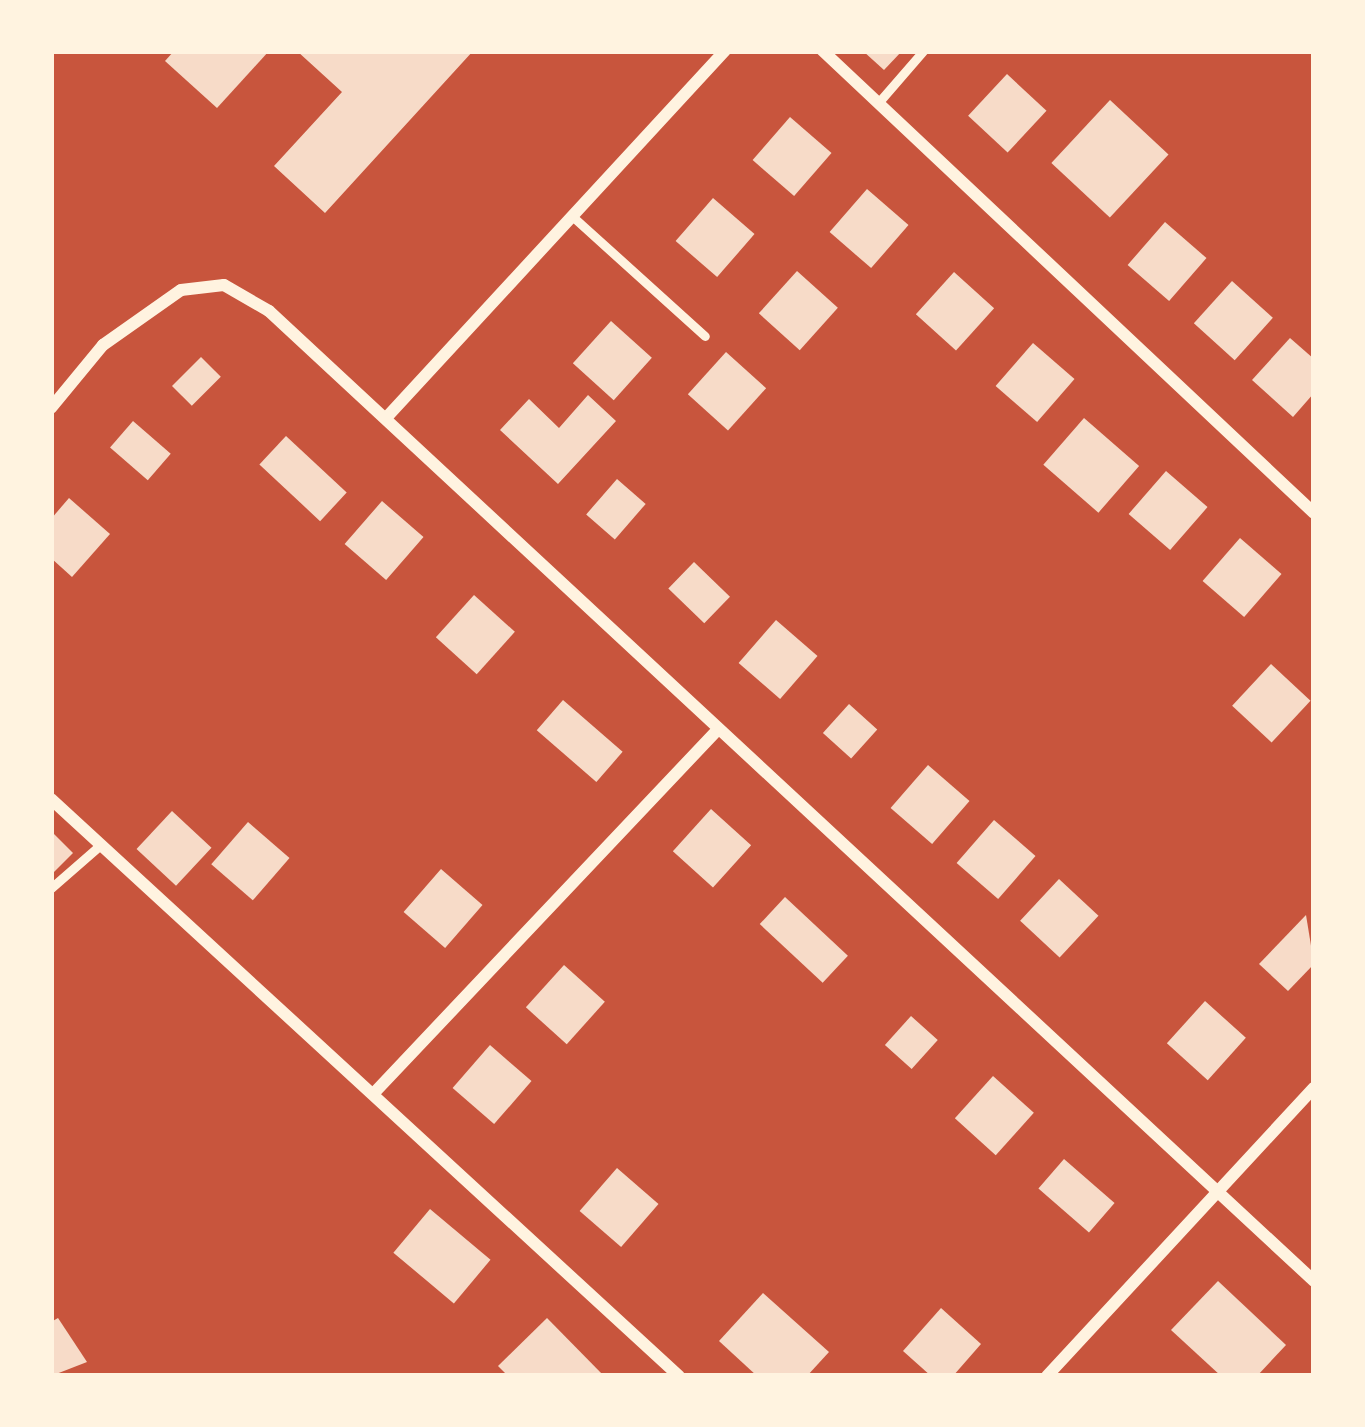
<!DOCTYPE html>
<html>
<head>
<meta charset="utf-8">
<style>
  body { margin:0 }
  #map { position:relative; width:1365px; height:1427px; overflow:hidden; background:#c8553d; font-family:Lato,sans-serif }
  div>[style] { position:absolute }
  .building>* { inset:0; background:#f7dbc8; transform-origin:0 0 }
  .service>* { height:9px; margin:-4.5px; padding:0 4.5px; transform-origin:4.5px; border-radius:4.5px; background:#fff3e0 }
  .minor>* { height:12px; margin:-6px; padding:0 6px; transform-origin:6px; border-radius:6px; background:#fff3e0 }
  span { translate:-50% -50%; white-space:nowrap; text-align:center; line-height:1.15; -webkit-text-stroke:12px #fff3e0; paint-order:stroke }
  .frame { position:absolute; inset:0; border:54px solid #fff3e0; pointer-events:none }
</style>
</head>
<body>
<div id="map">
  <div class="building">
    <div style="clip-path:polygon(174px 51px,269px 51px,217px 108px,165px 61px)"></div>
    <div style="clip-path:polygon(297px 51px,473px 51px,325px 213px,274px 166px,342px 92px)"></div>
    <div style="clip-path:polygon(863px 51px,902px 51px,884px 70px)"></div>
    <div style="left:1007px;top:74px;width:54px;height:57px;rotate:43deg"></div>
    <div style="left:1110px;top:100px;width:80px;height:86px;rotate:43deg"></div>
    <div style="left:790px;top:117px;width:55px;height:57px;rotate:41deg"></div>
    <div style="left:867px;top:189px;width:55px;height:57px;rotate:41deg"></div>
    <div style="left:713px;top:198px;width:55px;height:57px;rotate:41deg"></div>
    <div style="left:1165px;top:222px;width:55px;height:57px;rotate:41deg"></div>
    <div style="left:797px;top:271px;width:55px;height:57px;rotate:42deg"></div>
    <div style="left:954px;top:272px;width:54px;height:57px;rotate:42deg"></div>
    <div style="left:1232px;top:281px;width:55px;height:57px;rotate:42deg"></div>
    <div style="left:611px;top:321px;width:55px;height:57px;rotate:42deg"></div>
    <div style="clip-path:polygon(1290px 338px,1314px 359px,1314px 393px,1293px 417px,1252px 380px)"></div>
    <div style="left:1033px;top:343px;width:55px;height:57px;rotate:41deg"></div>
    <div style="left:726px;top:352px;width:54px;height:57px;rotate:42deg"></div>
    <div style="left:201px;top:357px;width:28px;height:41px;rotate:45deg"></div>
    <div style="clip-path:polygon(588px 395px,616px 421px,558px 484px,500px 430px,529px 399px,559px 428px)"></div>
    <div style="left:1084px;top:418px;width:73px;height:62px;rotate:41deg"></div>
    <div style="left:133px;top:421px;width:50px;height:35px;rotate:41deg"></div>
    <div style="left:286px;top:436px;width:83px;height:39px;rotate:43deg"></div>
    <div style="left:1166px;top:471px;width:55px;height:57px;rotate:41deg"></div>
    <div style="left:617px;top:479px;width:38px;height:47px;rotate:41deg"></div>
    <div style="clip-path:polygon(69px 498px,110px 534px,72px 577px,51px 558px,51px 519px)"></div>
    <div style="left:382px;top:501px;width:55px;height:57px;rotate:41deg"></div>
    <div style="left:1240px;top:538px;width:55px;height:57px;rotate:41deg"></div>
    <div style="left:694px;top:562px;width:50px;height:37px;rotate:44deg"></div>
    <div style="left:474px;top:595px;width:55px;height:57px;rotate:42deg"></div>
    <div style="left:776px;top:620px;width:55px;height:57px;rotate:41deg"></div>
    <div style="left:1271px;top:664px;width:54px;height:57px;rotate:43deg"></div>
    <div style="left:563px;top:700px;width:79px;height:40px;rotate:41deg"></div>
    <div style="left:849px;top:704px;width:38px;height:39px;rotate:42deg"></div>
    <div style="left:928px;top:765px;width:55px;height:57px;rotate:41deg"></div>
    <div style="left:711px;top:809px;width:54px;height:57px;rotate:42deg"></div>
    <div style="left:172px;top:811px;width:54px;height:52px;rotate:43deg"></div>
    <div style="left:994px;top:820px;width:55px;height:57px;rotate:41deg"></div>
    <div style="left:248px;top:822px;width:55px;height:56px;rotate:41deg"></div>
    <div style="clip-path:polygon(51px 831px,73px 853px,51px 875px)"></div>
    <div style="left:441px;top:869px;width:55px;height:57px;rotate:41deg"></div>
    <div style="left:1059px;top:879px;width:54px;height:57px;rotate:43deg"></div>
    <div style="left:785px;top:897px;width:86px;height:37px;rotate:43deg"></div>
    <div style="clip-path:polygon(1306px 915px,1314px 964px,1288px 991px,1259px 964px)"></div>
    <div style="left:564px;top:965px;width:55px;height:57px;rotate:42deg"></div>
    <div style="left:1205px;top:1001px;width:55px;height:57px;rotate:42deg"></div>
    <div style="left:911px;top:1016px;width:36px;height:39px;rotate:42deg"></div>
    <div style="left:490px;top:1045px;width:55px;height:57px;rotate:41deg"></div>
    <div style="left:993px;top:1076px;width:55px;height:57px;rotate:42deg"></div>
    <div style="left:1064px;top:1159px;width:67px;height:39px;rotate:41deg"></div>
    <div style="left:617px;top:1168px;width:55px;height:57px;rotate:41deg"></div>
    <div style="left:430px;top:1209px;width:79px;height:57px;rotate:40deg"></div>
    <div style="clip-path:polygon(1218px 1281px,1286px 1345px,1257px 1376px,1221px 1376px,1171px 1330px)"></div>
    <div style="clip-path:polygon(763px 1293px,829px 1352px,807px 1376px,757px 1376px,719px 1341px)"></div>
    <div style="clip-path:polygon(941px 1308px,981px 1344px,953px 1376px,931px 1376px,903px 1351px)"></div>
    <div style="clip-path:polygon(58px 1318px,87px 1362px,51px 1376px,51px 1322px)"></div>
    <div style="clip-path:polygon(547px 1318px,604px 1376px,508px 1376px,498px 1366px)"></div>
  </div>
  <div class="service">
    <div style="left:878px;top:103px;width:69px;rotate:-49.1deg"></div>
    <div style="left:572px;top:216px;width:179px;rotate:42.1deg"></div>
    <div style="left:51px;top:888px;width:62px;rotate:-41.1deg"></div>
  </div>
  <div class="minor">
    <div style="left:823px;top:51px;width:674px;rotate:43.26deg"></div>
    <div style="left:51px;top:408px;width:82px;rotate:-50.5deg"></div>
    <div style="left:103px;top:345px;width:95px;rotate:-35.2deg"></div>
    <div style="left:181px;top:290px;width:43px;rotate:-6.6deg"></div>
    <div style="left:224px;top:285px;width:52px;rotate:30deg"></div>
    <div style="left:269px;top:311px;width:1426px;rotate:42.87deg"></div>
    <div style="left:386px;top:418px;width:500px;rotate:-47.3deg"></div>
    <div style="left:51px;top:799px;width:853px;rotate:42.58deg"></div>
    <div style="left:375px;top:1092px;width:494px;rotate:-46.6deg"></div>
    <div style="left:1047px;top:1376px;width:393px;rotate:-47.2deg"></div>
  </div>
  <div class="frame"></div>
</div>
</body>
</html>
